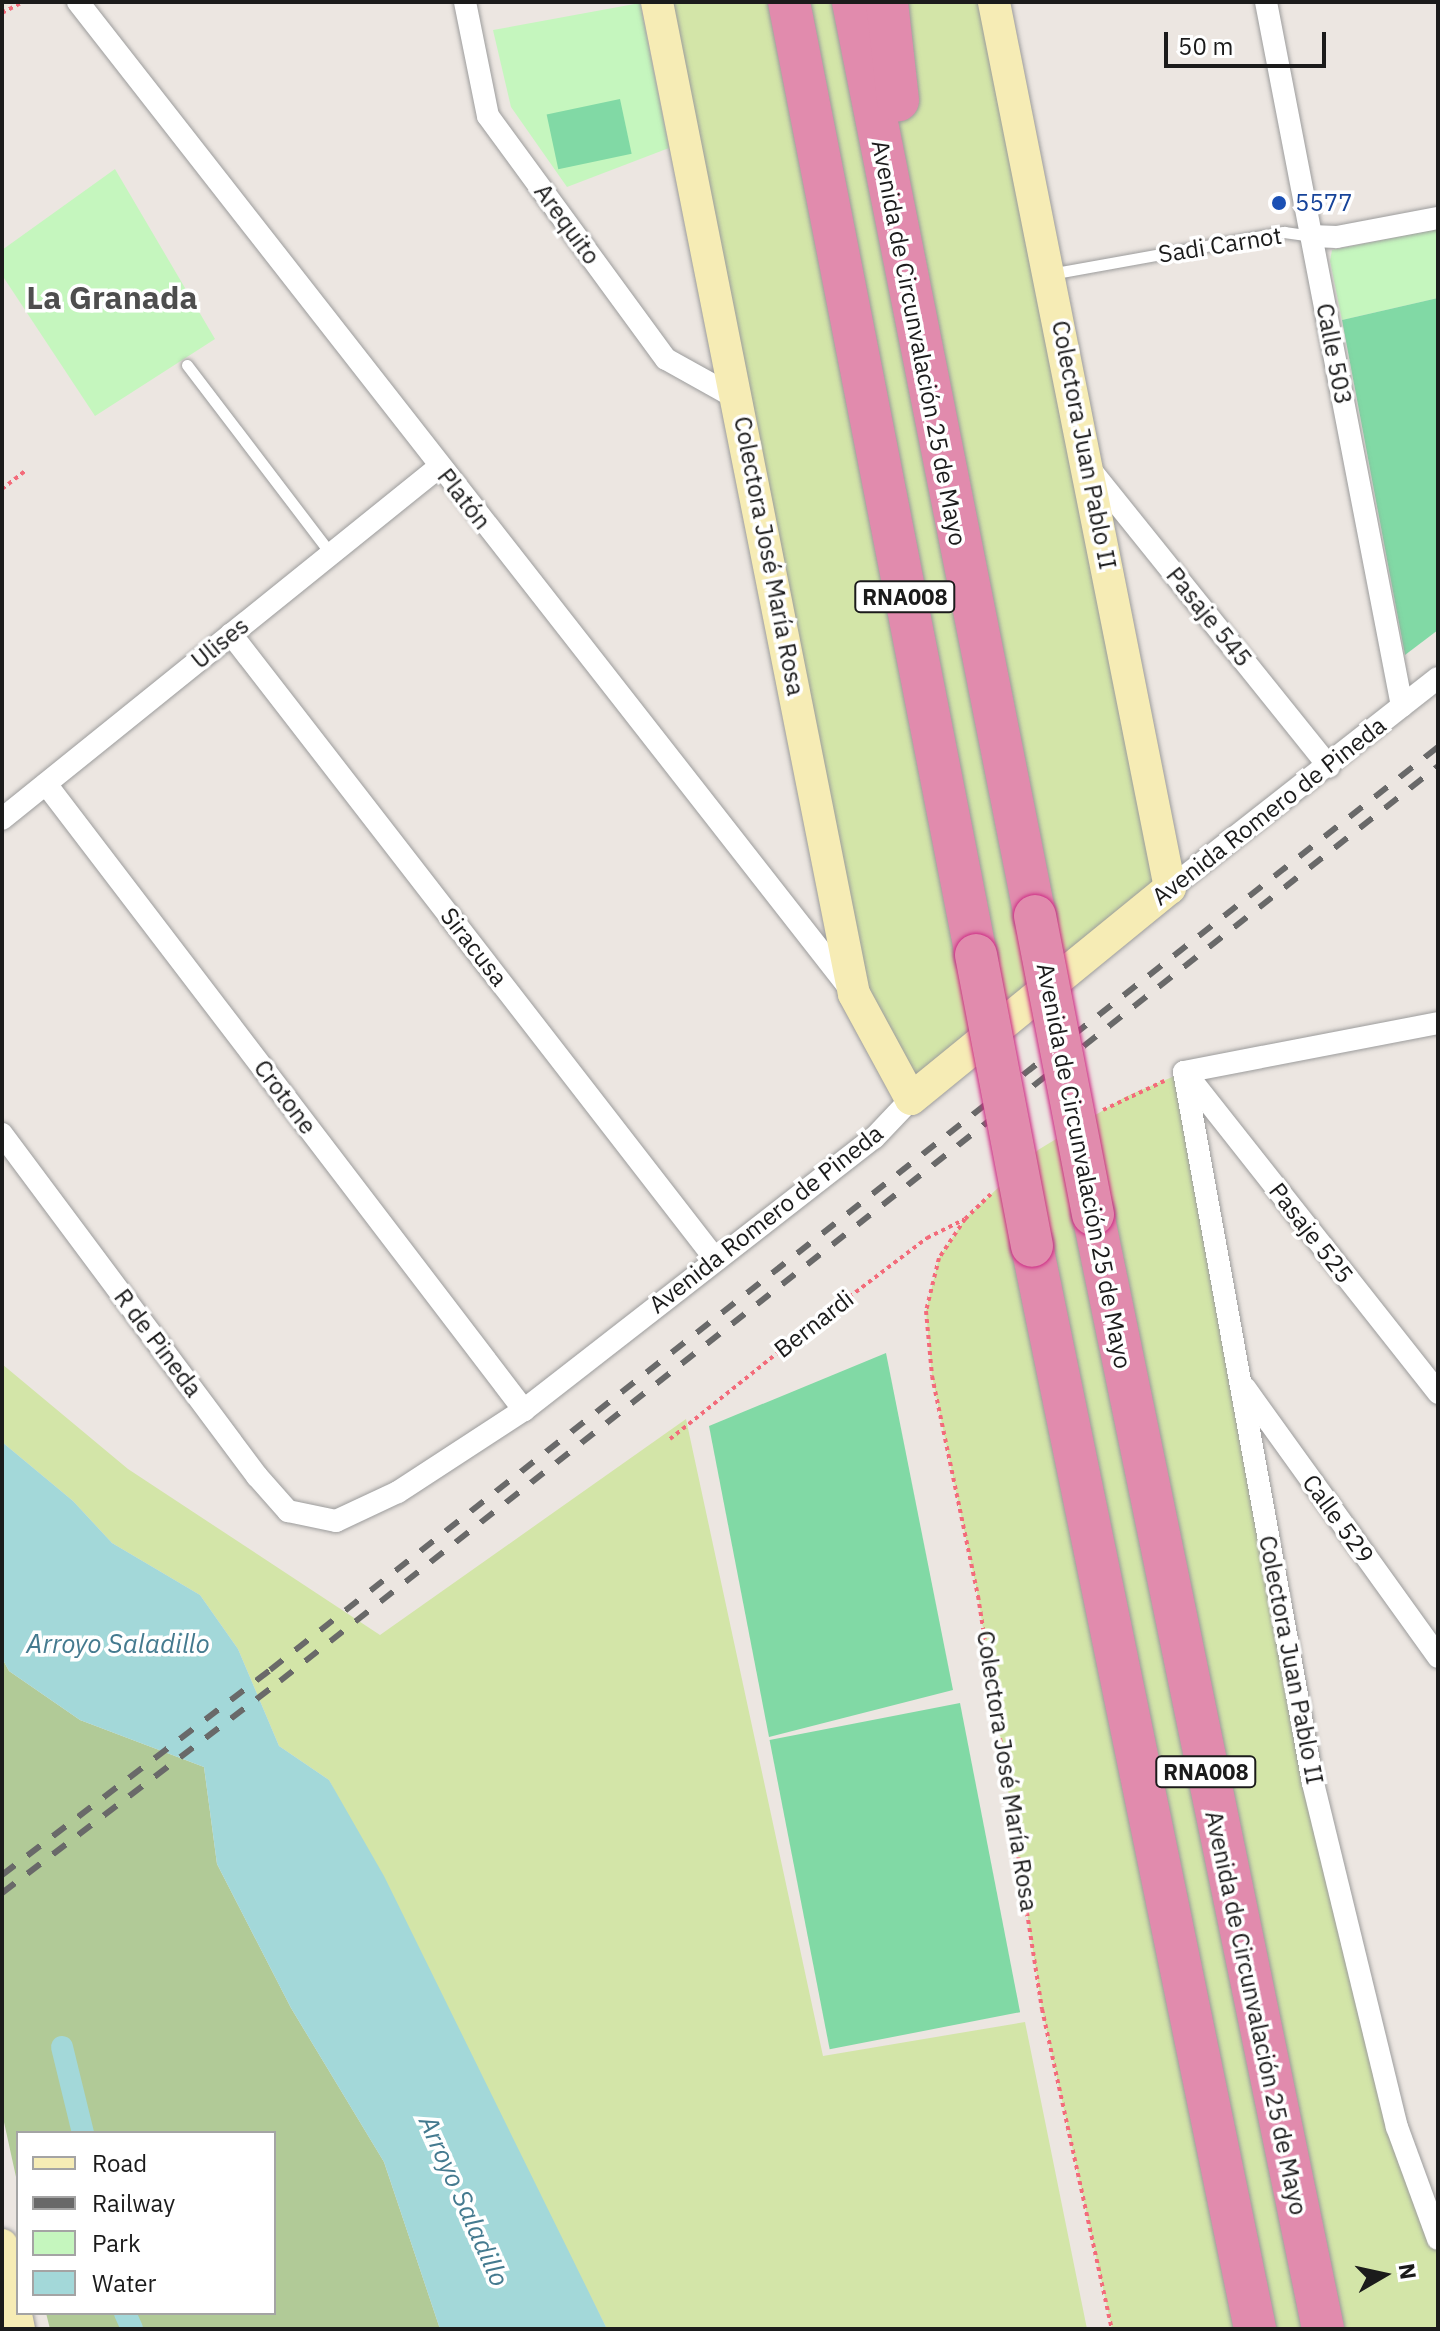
<!DOCTYPE html>
<html>
<head>
<meta charset="utf-8">
<style>
  body { margin:0 }
  #map { position:relative; width:1440px; height:2331px; overflow:hidden; background:#ece6e1; font-family:"IBM Plex Sans",sans-serif }
  div>[style] { position:absolute }
  .grass>* { inset:0; background:#d3e5a8 }
  .forest>* { inset:0; background:#b1ca97 }
  .park>* { inset:0; background:#c5f6be }
  .pitch>* { inset:0; background:#81d9a5; transform-origin:0 0 }
  .water>* { inset:0; background:#a3d8d9 }
  .canal>* { height:22px; margin:-11px; padding:0 11px; transform-origin:11px; border-radius:11px; background:#a3d8d9 }
  .path>* { height:4px; margin-top:-2px; transform-origin:0; background:repeating-linear-gradient(90deg,#f36b7a 0 4px,transparent 0 8px) }
  .roads { filter:drop-shadow(0 0 2px #9c9c9c) drop-shadow(0 0 2px #9c9c9c) }
  .lane>* { height:11px; margin:-5.5px; padding:0 5.5px; transform-origin:5.5px; border-radius:5.5px; background:#fff }
  .street>* { height:22px; margin:-11px; padding:0 11px; transform-origin:11px; border-radius:11px; background:#fff }
  .secondary>* { height:32px; margin:-16px; padding:0 16px; transform-origin:16px; border-radius:16px; background:#f6ecb5 }
  .highway>* { height:42px; margin:-21px; padding:0 21px; transform-origin:21px; border-radius:21px; background:#e18bad }
  .rail>* { height:6px; margin-top:-3px; transform-origin:0; background:repeating-linear-gradient(90deg,#696969 0 16px,transparent 0 32px) }
  .bridges { filter:drop-shadow(0 0 2px #cd2b85) drop-shadow(0 0 2px #cd2b85) }
  .highway-bridge>* { height:42px; margin:-21px; padding:0 21px; transform-origin:21px; border-radius:21px; background:#e18bad }
  .dots>* { width:22px; height:22px; translate:-50% -50%; box-sizing:border-box; border:4px solid #fff; border-radius:50% }
  span { translate:-50% -50%; white-space:nowrap; text-align:center; line-height:1.15; -webkit-text-stroke:7px #fff; paint-order:stroke }
  .shield-label span { padding:2px 6px; background:#fff; border:2px solid; border-radius:6px; -webkit-text-stroke-width:0 }
  .shield-label { font-size:22px; color:#1b1b1b; font-weight:700 }
  .transit-label { font-size:24px; color:#164399 }
  .left { translate:0 -50%; text-align:left }
  .street-label { font-size:24px; color:#1b1b1b }
  .water-label { font-size:26px; color:#447a8f; font-style:italic }
  .district-label { font-size:32px; color:#4e4e4e; font-weight:700 }
  .frame { position:absolute; inset:0; border:4px solid #1b1b1b; pointer-events:none }
  .legend { position:absolute; left:16px; top:2131px; width:260px; height:184px; box-sizing:border-box; background:#fff; border:2px solid #a4a4a4; margin:0; padding:10px 14px; list-style:none; font-size:24px; color:#1b1b1b }
  .legend li { display:flex; align-items:center; gap:16px; height:40px }
  .legend b { width:40px; border:2px solid #a4a4a4 }
  .north { position:absolute; left:1344px; top:2235px; width:80px; height:80px; -webkit-text-stroke:6px #fff; paint-order:stroke; rotate:81deg; font-size:22px; font-weight:700; line-height:32px; text-align:center; color:#1b1b1b }
  .north::after { content:''; display:block; margin:auto; width:28px; height:36px; background:#1b1b1b; clip-path:polygon(50% 0,100% 100%,50% 72%,0 100%) }
  .scale { position:absolute; left:1164px; top:32px; width:162px; height:36px; box-sizing:border-box; border:4px solid #1b1b1b; border-top:0; padding-left:10px; font-size:24px; line-height:28px; white-space:nowrap; color:#1b1b1b; -webkit-text-stroke:6px #fff; paint-order:stroke }
</style>
</head>
<body>
<div id="map">
  <div class="grass">
    <div style="clip-path:polygon(657px 2px,994px 2px,1170px 888px,911px 1099px,854px 994px)"></div>
    <div style="clip-path:polygon(1184px 1072px,1313px 1783px,1438px 2239px,1438px 2329px,1112px 2329px,1042px 2009px,978px 1596px,932px 1376px,926px 1311px,939px 1258px,965px 1219px,1038px 1150px,1125px 1097px)"></div>
    <div style="clip-path:polygon(2px 1364px,128px 1469px,380px 1635px,686px 1419px,823px 2056px,1025px 2022px,1087px 2329px,607px 2329px,329px 1780px,279px 1746px,238px 1649px,200px 1595px,112px 1543px,73px 1501px,2px 1442px)"></div>
  </div>
  <div class="forest">
    <div style="clip-path:polygon(2px 1658px,9px 1671px,80px 1720px,204px 1767px,217px 1864px,291px 2008px,384px 2162px,440px 2329px,50px 2329px,46px 2313px,274px 2313px,274px 2133px,18px 2133px,18px 2186px,2px 2113px)"></div>
  </div>
  <div class="park">
    <div style="clip-path:polygon(640px 3px,669px 148px,567px 187px,511px 107px,493px 30px)"></div>
    <div style="clip-path:polygon(115px 169px,215px 339px,95px 416px,2px 275px,2px 250px)"></div>
    <div style="clip-path:polygon(1438px 229px,1438px 298px,1342px 320px,1330px 261px,1332px 250px)"></div>
  </div>
  <div class="pitch">
    <div style="left:620px;top:99px;width:56px;height:75px;rotate:78deg"></div>
    <div style="clip-path:polygon(1438px 298px,1438px 630px,1405px 655px,1342px 320px)"></div>
    <div style="clip-path:polygon(886px 1353px,953px 1690px,769px 1737px,709px 1426px)"></div>
    <div style="left:960px;top:1703px;width:315px;height:194px;rotate:79deg"></div>
  </div>
  <div class="water">
    <div style="clip-path:polygon(2px 1442px,73px 1501px,112px 1543px,200px 1595px,238px 1649px,279px 1746px,329px 1780px,384px 1876px,607px 2329px,440px 2329px,384px 2162px,291px 2008px,217px 1864px,204px 1767px,80px 1720px,9px 1671px,2px 1658px)"></div>
  </div>
  <div class="canal">
    <div style="left:62px;top:2047px;width:89px;rotate:76.3deg"></div>
    <div style="left:125px;top:2313px;width:17px;rotate:66deg"></div>
  </div>
  <div class="path">
    <div style="left:2px;top:13px;width:24px;rotate:-28deg"></div>
    <div style="left:2px;top:489px;width:29px;rotate:-38deg"></div>
    <div style="left:1103px;top:1110px;width:68px;rotate:-25.4deg"></div>
    <div style="left:965px;top:1219px;width:47px;rotate:123.7deg"></div>
    <div style="left:939px;top:1258px;width:55px;rotate:103.8deg"></div>
    <div style="left:926px;top:1311px;width:65px;rotate:84.7deg"></div>
    <div style="left:932px;top:1376px;width:225px;rotate:78.2deg"></div>
    <div style="left:978px;top:1596px;width:418px;rotate:81.2deg"></div>
    <div style="left:1042px;top:2009px;width:328px;rotate:77.7deg"></div>
    <div style="left:670px;top:1439px;width:181px;rotate:-38.7deg"></div>
    <div style="left:811px;top:1326px;width:146px;rotate:-37.2deg"></div>
    <div style="left:927px;top:1238px;width:42px;rotate:-26.6deg"></div>
    <div style="left:965px;top:1219px;width:36px;rotate:-44deg"></div>
  </div>
  <div class="roads">
    <div class="lane">
      <div style="left:1050px;top:274px;width:238px;rotate:-10.2deg"></div>
      <div style="left:1284px;top:232px;width:27px;rotate:8deg"></div>
      <div style="left:187px;top:365px;width:238px;rotate:52.7deg"></div>
    </div>
    <div class="street">
      <div style="left:78px;top:2px;width:1254px;rotate:51.96deg"></div>
      <div style="left:465px;top:2px;width:116px;rotate:78.6deg"></div>
      <div style="left:488px;top:116px;width:301px;rotate:53.8deg"></div>
      <div style="left:666px;top:359px;width:82px;rotate:29.1deg"></div>
      <div style="left:1266px;top:2px;width:717px;rotate:79.07deg"></div>
      <div style="left:1311px;top:236px;width:26px;rotate:2deg"></div>
      <div style="left:1337px;top:237px;width:103px;rotate:-10.7deg"></div>
      <div style="left:1089px;top:468px;width:383px;rotate:51.2deg"></div>
      <div style="left:231px;top:634px;width:792px;rotate:52.23deg"></div>
      <div style="left:46px;top:784px;width:788px;rotate:52.64deg"></div>
      <div style="left:2px;top:819px;width:561px;rotate:-38.85deg"></div>
      <div style="left:1170px;top:888px;width:340px;rotate:-38.1deg"></div>
      <div style="left:1184px;top:1072px;width:723px;rotate:79.72deg"></div>
      <div style="left:1313px;top:1783px;width:354px;rotate:76.3deg"></div>
      <div style="left:1397px;top:2127px;width:119px;rotate:69.9deg"></div>
      <div style="left:1184px;top:1072px;width:259px;rotate:-10.9deg"></div>
      <div style="left:1188px;top:1076px;width:404px;rotate:51.7deg"></div>
      <div style="left:2px;top:1134px;width:427px;rotate:53.3deg"></div>
      <div style="left:257px;top:1476px;width:47px;rotate:48.5deg"></div>
      <div style="left:288px;top:1511px;width:49px;rotate:11.8deg"></div>
      <div style="left:336px;top:1521px;width:68px;rotate:-25.1deg"></div>
      <div style="left:398px;top:1492px;width:150px;rotate:-33.1deg"></div>
      <div style="left:524px;top:1410px;width:443px;rotate:-37.9deg"></div>
      <div style="left:874px;top:1138px;width:54px;rotate:-46.5deg"></div>
      <div style="left:1245px;top:1388px;width:331px;rotate:54.3deg"></div>
    </div>
    <div class="secondary">
      <div style="left:657px;top:2px;width:1011px;rotate:78.77deg"></div>
      <div style="left:854px;top:994px;width:119px;rotate:61.5deg"></div>
      <div style="left:911px;top:1099px;width:334px;rotate:-39.2deg"></div>
      <div style="left:1170px;top:888px;width:903px;rotate:-101.24deg"></div>
      <div style="left:2px;top:2245px;width:86px;rotate:78.6deg"></div>
    </div>
    <div class="highway">
      <div style="left:789px;top:2px;width:971px;rotate:78.9deg"></div>
      <div style="left:853px;top:2px;width:932px;rotate:78.74deg"></div>
      <div style="left:887px;top:2px;width:99px;rotate:83.6deg"></div>
      <div style="left:1093px;top:1214px;width:1138px;rotate:78.34deg"></div>
      <div style="left:1032px;top:1246px;width:1106px;rotate:78.36deg"></div>
    </div>
  </div>
  <div class="rail">
    <div style="left:2px;top:1875px;width:337px;rotate:-37.4deg"></div>
    <div style="left:270px;top:1670px;width:1489px;rotate:-38.32deg"></div>
    <div style="left:2px;top:1893px;width:350px;rotate:-37.3deg"></div>
    <div style="left:280px;top:1681px;width:1476px;rotate:-38.31deg"></div>
  </div>
  <div class="bridges">
    <div class="highway-bridge">
      <div style="left:1035px;top:916px;width:304px;rotate:79deg"></div>
      <div style="left:976px;top:955px;width:296px;rotate:79.1deg"></div>
    </div>
  </div>
  <div class="dots">
    <div style="left:1279px;top:203px;background:#1a4fb4"></div>
  </div>
  <div class="shield-label">
    <span style="left:905px;top:597px">RNA008</span>
    <span style="left:1206px;top:1772px">RNA008</span>
  </div>
  <div class="transit-label">
    <span class="left" style="left:1295px;top:203px">5577</span>
  </div>
  <div class="street-label">
    <span style="left:567px;top:224px;rotate:54deg">Arequito</span>
    <span style="left:1220px;top:245px;rotate:-9deg">Sadi Carnot</span>
    <span style="left:919px;top:343px;rotate:79deg">Avenida de Circunvalación 25 de Mayo</span>
    <span style="left:1334px;top:354px;rotate:79deg">Calle 503</span>
    <span style="left:1084px;top:445px;rotate:79deg">Colectora Juan Pablo II</span>
    <span style="left:464px;top:499px;rotate:52deg">Platón</span>
    <span style="left:769px;top:556px;rotate:79deg">Colectora José María Rosa</span>
    <span style="left:1209px;top:617px;rotate:51deg">Pasaje 545</span>
    <span style="left:220px;top:643px;rotate:-39deg">Ulises</span>
    <span style="left:1269px;top:811px;rotate:-38deg">Avenida Romero de Pineda</span>
    <span style="left:474px;top:947px;rotate:52deg">Siracusa</span>
    <span style="left:285px;top:1097px;rotate:53deg">Crotone</span>
    <span style="left:1084px;top:1166px;rotate:79deg">Avenida de Circunvalación 25 de Mayo</span>
    <span style="left:766px;top:1219px;rotate:-38deg">Avenida Romero de Pineda</span>
    <span style="left:1311px;top:1233px;rotate:52deg">Pasaje 525</span>
    <span style="left:814px;top:1324px;rotate:-38deg">Bernardi</span>
    <span style="left:158px;top:1343px;rotate:53deg">R de Pineda</span>
    <span style="left:1338px;top:1519px;rotate:54deg">Calle 529</span>
    <span style="left:1291px;top:1660px;rotate:79deg">Colectora Juan Pablo II</span>
    <span style="left:1007px;top:1771px;rotate:81deg">Colectora José María Rosa</span>
    <span style="left:1256px;top:2013px;rotate:78deg">Avenida de Circunvalación 25 de Mayo</span>
  </div>
  <div class="water-label">
    <span style="left:118px;top:1644px">Arroyo Saladillo</span>
    <span style="left:464px;top:2201px;rotate:66deg">Arroyo Saladillo</span>
  </div>
  <div class="district-label">
    <span style="left:112px;top:297px">La Granada</span>
  </div>
  <div class="frame"></div>
  <ul class="legend">
  <li><b style="height:10px;background:#f6ecb5"></b>Road</li>
  <li><b style="height:10px;background:#696969"></b>Railway</li>
  <li><b style="height:22px;background:#c5f6be"></b>Park</li>
  <li><b style="height:22px;background:#a3d8d9"></b>Water</li>
  </ul>
  <div class="north">N</div>
  <div class="scale">50 m</div>
</div>
</body>
</html>
